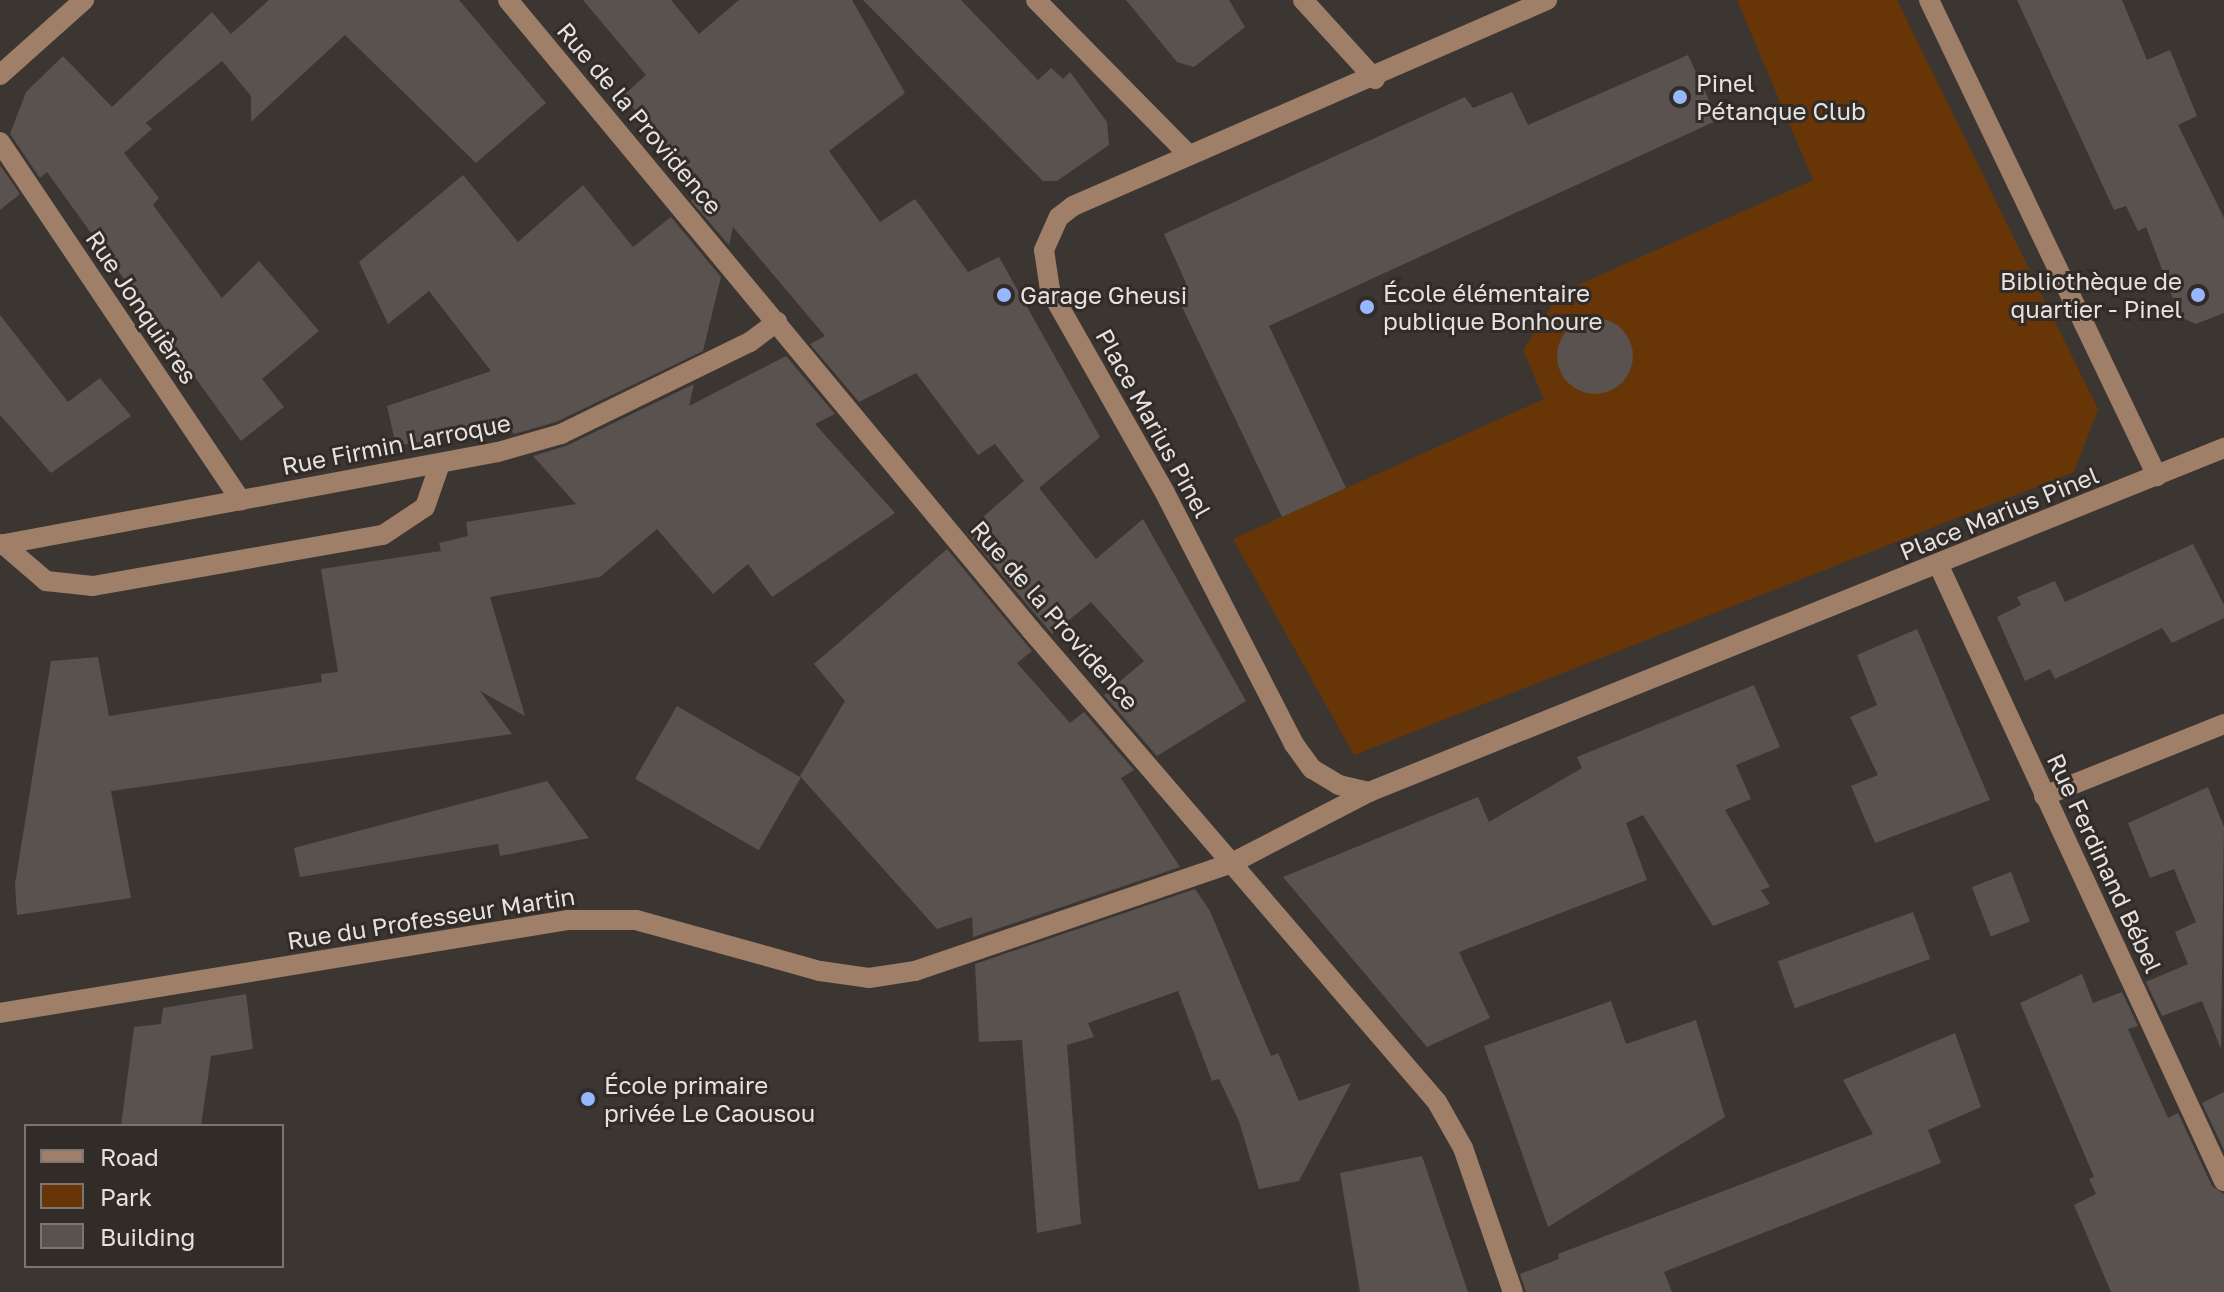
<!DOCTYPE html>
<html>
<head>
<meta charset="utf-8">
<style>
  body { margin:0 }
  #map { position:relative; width:2224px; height:1292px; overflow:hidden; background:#3c3632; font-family:"Golos Text",sans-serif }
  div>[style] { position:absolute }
  .green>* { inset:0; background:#683507 }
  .building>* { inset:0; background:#59524e; transform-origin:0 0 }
  .round { border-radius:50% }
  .minor>* { height:20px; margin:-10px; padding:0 10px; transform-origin:10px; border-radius:10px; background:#a07f69 }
  .dots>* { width:22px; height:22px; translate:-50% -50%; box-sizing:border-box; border:4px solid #322c28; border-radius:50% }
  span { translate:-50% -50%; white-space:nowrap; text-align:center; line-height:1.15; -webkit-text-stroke:6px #322c28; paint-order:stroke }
  .poi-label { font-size:24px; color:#e6e2e0 }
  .left { translate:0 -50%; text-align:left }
  .right { translate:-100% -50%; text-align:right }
  .street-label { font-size:24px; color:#e6e2e0 }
  .legend { position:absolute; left:24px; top:1124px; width:260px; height:144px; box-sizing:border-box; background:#322c28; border:2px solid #7a7572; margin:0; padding:10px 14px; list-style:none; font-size:24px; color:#e6e2e0 }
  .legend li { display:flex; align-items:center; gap:16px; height:40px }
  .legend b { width:40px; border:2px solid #7a7572 }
</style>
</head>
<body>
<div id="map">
  <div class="green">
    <div style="clip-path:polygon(1737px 0,1897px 0,2098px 409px,2074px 472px,1354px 755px,1233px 539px,1544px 399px,1523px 350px,1560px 293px,1813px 180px)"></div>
  </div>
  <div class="building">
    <div style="clip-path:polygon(269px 0,459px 0,546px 103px,476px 163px,345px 35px,251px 122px,251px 96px,222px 61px,146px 123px,152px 129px,124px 153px,159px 198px,153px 205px,222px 298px,259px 261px,319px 331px,262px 379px,284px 407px,241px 441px,47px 172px,40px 178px,10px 134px,26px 92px,63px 56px,112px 107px,212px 12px,231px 34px)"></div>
    <div style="clip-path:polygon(583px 0,671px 0,699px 34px,739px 0,852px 0,905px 93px,829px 151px,880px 222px,915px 199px,968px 272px,999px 257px,1100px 437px,1039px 488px,1096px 559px,1143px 519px,1246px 701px,1157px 756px,1104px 695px,1144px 661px,1091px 602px,1052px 634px,966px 532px,1024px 481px,995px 444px,978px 455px,916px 373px,859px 402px,810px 344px,825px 336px,733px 227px,729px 245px,691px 201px,703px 191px,623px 96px,646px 75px)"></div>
    <div style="clip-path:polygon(863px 0,961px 0,1038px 80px,1051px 68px,1063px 79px,1070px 72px,1107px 122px,1109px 145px,1057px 181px,1043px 181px)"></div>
    <div style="clip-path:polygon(1126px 0,1229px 0,1245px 27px,1194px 67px,1177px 62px)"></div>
    <div style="clip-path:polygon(2017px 0,2122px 0,2147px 60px,2170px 50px,2197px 116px,2178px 125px,2224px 218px,2224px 313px,2196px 324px,2180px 317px,2146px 227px,2138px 231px,2126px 206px,2114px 210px)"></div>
    <div style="clip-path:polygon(1688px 55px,1718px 120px,1269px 326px,1346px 488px,1282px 517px,1174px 290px,1186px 283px,1164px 234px,1465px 97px,1473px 108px,1512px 92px,1528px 125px)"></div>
    <div style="clip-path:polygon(0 165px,20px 194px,0 210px)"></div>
    <div style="clip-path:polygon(463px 175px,518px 242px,583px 185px,633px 247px,671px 217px,721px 277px,703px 351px,556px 422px,514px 434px,507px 426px,396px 446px,387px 406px,491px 371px,429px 291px,388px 324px,359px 262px)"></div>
    <div style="clip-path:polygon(0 315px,68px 402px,100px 378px,131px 416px,51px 473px,0 415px)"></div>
    <div class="round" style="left:1557px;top:318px;width:76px;height:76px"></div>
    <div style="clip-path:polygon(786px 356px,835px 414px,815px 424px,895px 513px,772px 597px,748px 564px,713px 594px,657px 529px,600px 577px,490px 597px,525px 716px,480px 691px,512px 734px,111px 791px,131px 898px,17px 915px,15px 884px,51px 661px,98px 657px,109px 716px,322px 682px,321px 674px,338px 672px,321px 569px,441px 551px,439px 543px,468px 536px,466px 522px,576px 504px,533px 456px,566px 446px,694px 384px,689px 406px)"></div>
    <div style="clip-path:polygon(2193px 544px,2224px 605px,2224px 618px,2172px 643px,2162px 628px,2055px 679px,2050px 669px,2025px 681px,1997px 617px,2021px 605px,2017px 597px,2055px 581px,2065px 602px)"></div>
    <div style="clip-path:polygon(947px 549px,1032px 651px,1017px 663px,1070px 723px,1084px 712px,1134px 770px,1121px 778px,1180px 867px,973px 937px,972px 917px,937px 929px,800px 776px,845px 701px,814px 664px)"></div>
    <div style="clip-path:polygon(1917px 629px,1990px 800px,1875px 843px,1851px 786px,1878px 775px,1850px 717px,1877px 705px,1857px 655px)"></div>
    <div style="clip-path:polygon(1754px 685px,1780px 747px,1736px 765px,1751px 799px,1725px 810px,1770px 887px,1761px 890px,1770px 904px,1713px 926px,1643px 815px,1626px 823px,1647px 880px,1459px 952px,1490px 1018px,1427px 1047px,1283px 877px,1478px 797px,1489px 822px,1582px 768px,1577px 757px)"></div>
    <div style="left:677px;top:706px;width:143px;height:84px;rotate:30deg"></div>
    <div style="clip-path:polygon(547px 781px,589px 838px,500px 856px,498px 844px,300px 877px,294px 848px)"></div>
    <div style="clip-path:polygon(2208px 787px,2224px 827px,2221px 1049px,2202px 1001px,2162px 1016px,2146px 982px,2188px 964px,2175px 932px,2196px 922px,2174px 869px,2150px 878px,2128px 823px)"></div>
    <div style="left:2011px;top:872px;width:53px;height:42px;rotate:69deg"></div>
    <div style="clip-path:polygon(1195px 889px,1210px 911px,1271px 1056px,1278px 1053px,1299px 1101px,1351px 1083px,1299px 1181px,1259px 1189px,1239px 1121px,1219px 1079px,1212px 1081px,1178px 991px,1088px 1023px,1094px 1037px,1067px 1045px,1081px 1224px,1037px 1233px,1022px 1040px,979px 1042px,975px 964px)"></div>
    <div style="left:1913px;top:912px;width:50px;height:144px;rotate:70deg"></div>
    <div style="clip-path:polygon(2082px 974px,2093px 1003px,2122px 992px,2138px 1026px,2128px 1029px,2168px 1118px,2178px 1113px,2212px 1186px,2224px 1194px,2224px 1292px,2111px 1292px,2074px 1205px,2096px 1194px,2089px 1179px,2094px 1177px,2020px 1003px)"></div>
    <div style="clip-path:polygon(246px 994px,253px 1049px,211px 1056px,201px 1126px,121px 1126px,134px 1027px,161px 1024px,163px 1008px)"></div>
    <div style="clip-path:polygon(1611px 1001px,1626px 1044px,1696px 1020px,1725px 1117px,1548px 1227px,1484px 1046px)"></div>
    <div style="clip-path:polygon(1955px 1033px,1981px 1107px,1928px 1130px,1941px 1163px,1664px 1272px,1672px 1292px,1526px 1292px,1520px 1274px,1559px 1259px,1558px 1254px,1873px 1134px,1843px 1080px)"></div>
    <div style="clip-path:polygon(2224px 1092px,2224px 1150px,2202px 1103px)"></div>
    <div style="clip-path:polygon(1422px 1156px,1468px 1292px,1360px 1292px,1340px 1173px)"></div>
  </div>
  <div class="minor">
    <div style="left:508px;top:0;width:819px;rotate:50.3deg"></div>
    <div style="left:1031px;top:630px;width:623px;rotate:49.3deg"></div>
    <div style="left:1437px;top:1102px;width:53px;rotate:60.5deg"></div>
    <div style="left:1463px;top:1148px;width:152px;rotate:70.9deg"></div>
    <div style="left:1036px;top:0;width:218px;rotate:45.4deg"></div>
    <div style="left:1303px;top:0;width:107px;rotate:47.7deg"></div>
    <div style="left:1929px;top:0;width:528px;rotate:64.41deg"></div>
    <div style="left:0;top:75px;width:113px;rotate:-41.8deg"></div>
    <div style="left:0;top:142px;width:432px;rotate:56.1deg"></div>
    <div style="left:3px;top:544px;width:57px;rotate:40.7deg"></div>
    <div style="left:46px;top:581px;width:47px;rotate:6.1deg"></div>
    <div style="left:93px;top:586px;width:294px;rotate:-10deg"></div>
    <div style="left:383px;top:535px;width:50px;rotate:-33.7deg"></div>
    <div style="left:425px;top:507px;width:46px;rotate:-70.8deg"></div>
    <div style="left:0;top:545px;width:507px;rotate:-10.58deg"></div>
    <div style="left:498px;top:452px;width:66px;rotate:-15.9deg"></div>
    <div style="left:561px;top:434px;width:210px;rotate:-26deg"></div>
    <div style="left:750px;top:342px;width:34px;rotate:-37deg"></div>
    <div style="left:1939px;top:566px;width:678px;rotate:65.14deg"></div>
    <div style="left:1369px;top:792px;width:31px;rotate:-167deg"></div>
    <div style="left:1339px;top:785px;width:31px;rotate:-149deg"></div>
    <div style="left:1312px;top:769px;width:31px;rotate:-126deg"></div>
    <div style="left:1294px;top:744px;width:284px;rotate:-117.2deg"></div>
    <div style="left:1164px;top:491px;width:231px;rotate:-119.6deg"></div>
    <div style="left:1050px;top:290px;width:40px;rotate:-98.5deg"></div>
    <div style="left:1044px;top:250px;width:36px;rotate:-66deg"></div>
    <div style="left:1059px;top:217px;width:18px;rotate:-38deg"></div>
    <div style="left:1073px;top:206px;width:517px;rotate:-23.49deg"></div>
    <div style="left:2044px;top:796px;width:194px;rotate:-21.8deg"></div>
    <div style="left:0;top:1013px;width:576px;rotate:-9.3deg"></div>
    <div style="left:568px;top:920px;width:68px"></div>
    <div style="left:636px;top:920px;width:191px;rotate:15.5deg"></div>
    <div style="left:820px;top:971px;width:49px;rotate:8.1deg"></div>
    <div style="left:869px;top:978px;width:47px;rotate:-8.7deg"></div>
    <div style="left:915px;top:971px;width:335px;rotate:-18.8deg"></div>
    <div style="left:1232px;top:863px;width:154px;rotate:-27.4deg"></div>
    <div style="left:1369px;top:792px;width:922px;rotate:-21.92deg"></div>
  </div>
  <div class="dots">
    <div style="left:1680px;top:97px;background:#96b6fd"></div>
    <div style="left:1004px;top:295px;background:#96b6fd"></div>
    <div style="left:2198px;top:295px;background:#96b6fd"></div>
    <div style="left:1367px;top:307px;background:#96b6fd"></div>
    <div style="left:588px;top:1099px;background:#96b6fd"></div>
  </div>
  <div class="poi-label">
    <span class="left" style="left:1696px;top:97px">Pinel<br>Pétanque Club</span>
    <span class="right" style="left:2182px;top:295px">Bibliothèque de<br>quartier - Pinel</span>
    <span class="left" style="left:1383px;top:307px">École élémentaire<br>publique Bonhoure</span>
    <span class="left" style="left:1020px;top:295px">Garage Gheusi</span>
    <span class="left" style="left:604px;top:1099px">École primaire<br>privée Le Caousou</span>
  </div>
  <div class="street-label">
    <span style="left:640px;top:118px;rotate:50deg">Rue de la Providence</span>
    <span style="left:142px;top:307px;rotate:56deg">Rue Jonquières</span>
    <span style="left:1154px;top:423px;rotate:61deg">Place Marius Pinel</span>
    <span style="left:396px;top:444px;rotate:-11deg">Rue Firmin Larroque</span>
    <span style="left:1999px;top:513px;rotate:-22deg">Place Marius Pinel</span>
    <span style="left:1055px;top:615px;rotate:49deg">Rue de la Providence</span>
    <span style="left:2105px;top:863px;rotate:65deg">Rue Ferdinand Bébel</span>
    <span style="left:431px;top:918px;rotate:-9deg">Rue du Professeur Martin</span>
  </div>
  <ul class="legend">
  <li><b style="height:10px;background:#a07f69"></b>Road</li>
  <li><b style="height:22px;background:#683507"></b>Park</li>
  <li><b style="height:22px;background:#59524e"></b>Building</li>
  </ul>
</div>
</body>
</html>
